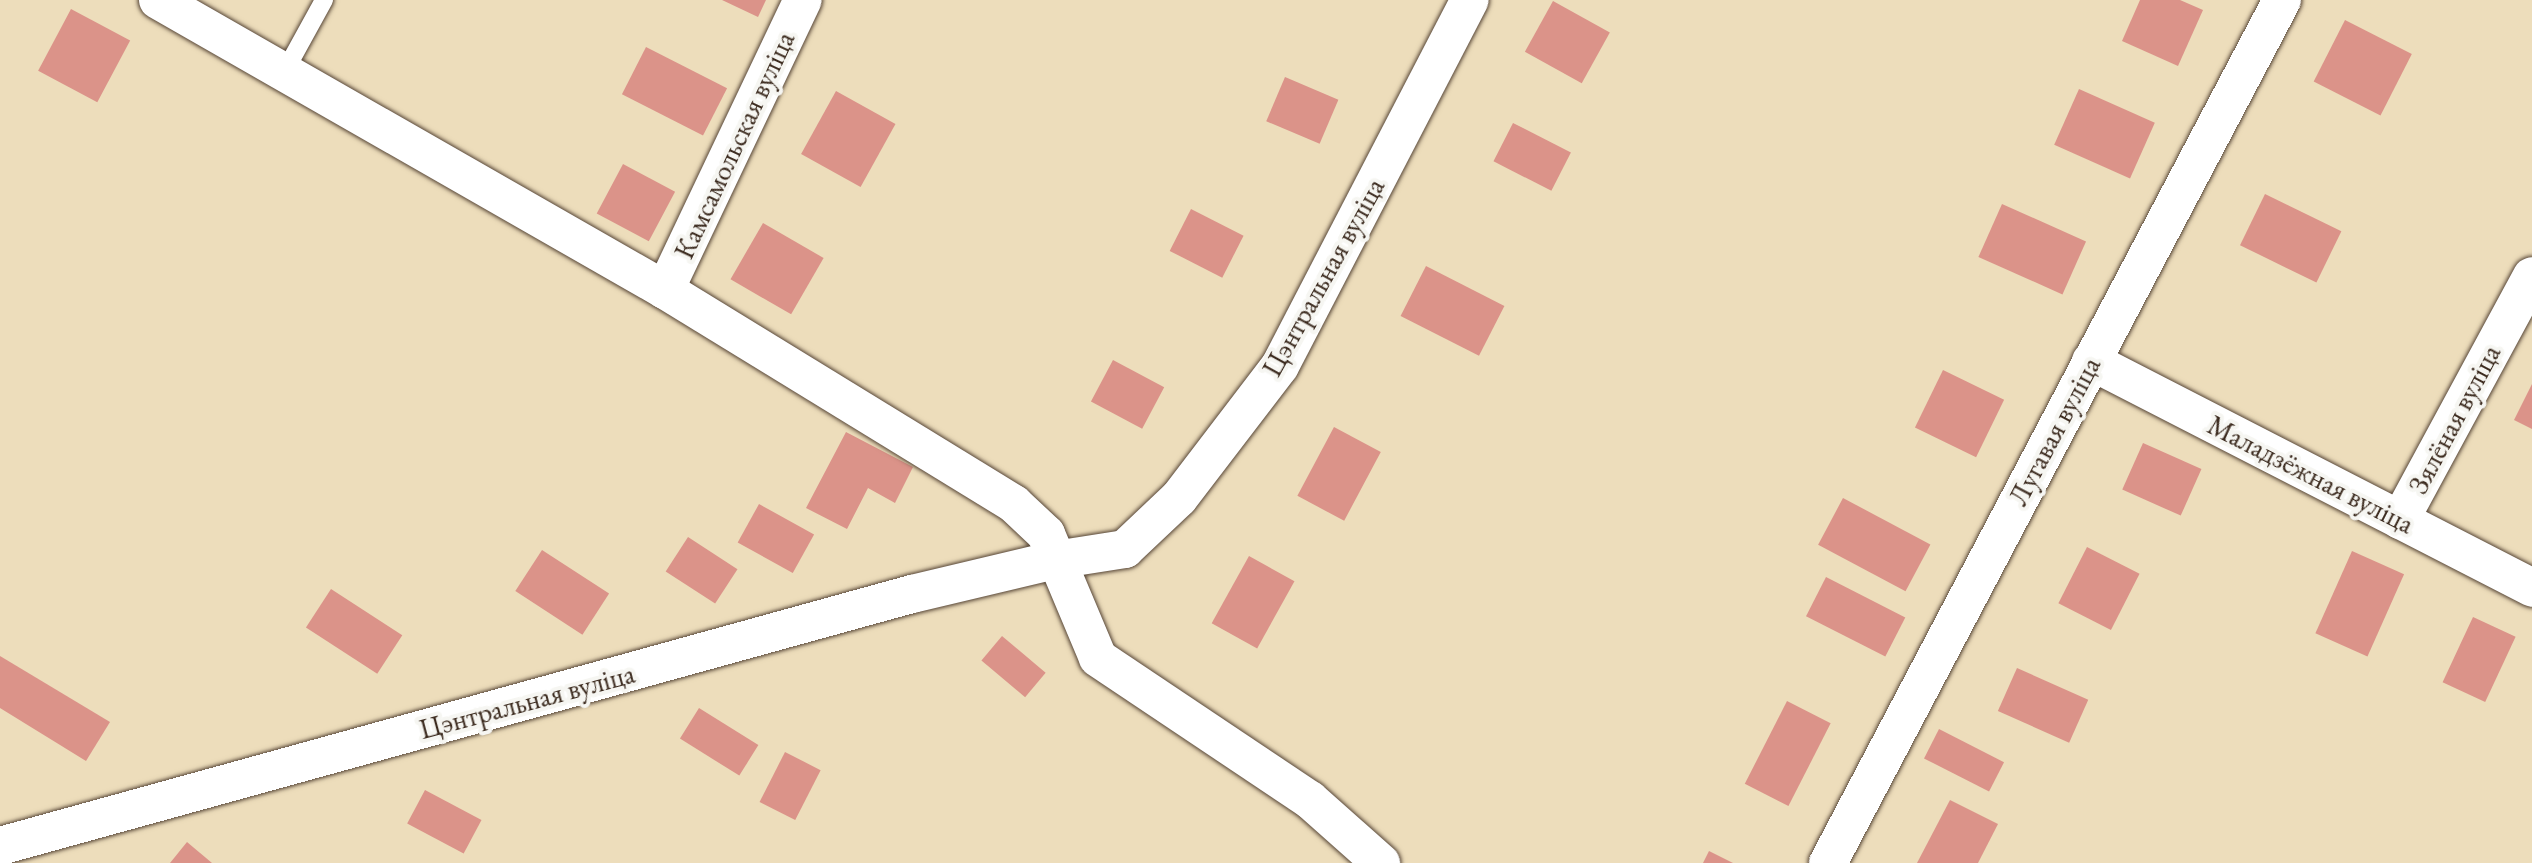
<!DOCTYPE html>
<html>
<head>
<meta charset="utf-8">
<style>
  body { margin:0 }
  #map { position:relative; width:2532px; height:863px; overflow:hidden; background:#edddbb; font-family:"EB Garamond",serif }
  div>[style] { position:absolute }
  .building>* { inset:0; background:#db9389; transform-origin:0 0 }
  .roads { filter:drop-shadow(0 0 2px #564536) drop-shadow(0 0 2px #564536) }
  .service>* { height:18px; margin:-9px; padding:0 9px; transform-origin:9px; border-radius:9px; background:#fff }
  .minor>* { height:38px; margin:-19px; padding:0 19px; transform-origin:19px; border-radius:19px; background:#fff }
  span { translate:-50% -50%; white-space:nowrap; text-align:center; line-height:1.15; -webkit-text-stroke:8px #f6f6f2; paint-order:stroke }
  .street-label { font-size:28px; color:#3b2a1e }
</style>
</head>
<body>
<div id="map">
  <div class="building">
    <div style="clip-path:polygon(722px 0,766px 0,758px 17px)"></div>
    <div style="clip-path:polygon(2140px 0,2180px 0,2203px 10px,2178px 66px,2122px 41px)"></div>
    <div style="left:1553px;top:1px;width:65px;height:58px;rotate:29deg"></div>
    <div style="left:71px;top:9px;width:67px;height:70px;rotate:28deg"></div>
    <div style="left:2345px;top:20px;width:75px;height:69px;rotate:27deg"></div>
    <div style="left:646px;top:47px;width:91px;height:53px;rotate:27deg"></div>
    <div style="left:1285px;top:77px;width:58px;height:48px;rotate:23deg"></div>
    <div style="left:2079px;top:89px;width:83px;height:61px;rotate:24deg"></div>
    <div style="left:836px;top:91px;width:68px;height:72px;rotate:29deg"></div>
    <div style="left:1513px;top:123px;width:65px;height:43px;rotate:27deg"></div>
    <div style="left:623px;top:164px;width:59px;height:56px;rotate:28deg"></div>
    <div style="left:2265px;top:194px;width:85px;height:57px;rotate:26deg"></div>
    <div style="left:2002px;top:204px;width:92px;height:58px;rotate:24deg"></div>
    <div style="left:1191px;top:209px;width:59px;height:47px;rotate:27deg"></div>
    <div style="left:763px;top:223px;width:70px;height:65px;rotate:30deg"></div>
    <div style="left:1426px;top:266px;width:88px;height:56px;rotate:27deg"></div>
    <div style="left:1113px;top:360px;width:58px;height:47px;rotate:28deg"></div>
    <div style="left:1943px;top:370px;width:68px;height:64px;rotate:26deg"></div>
    <div style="clip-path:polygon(2532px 384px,2532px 429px,2514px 420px)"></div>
    <div style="left:1334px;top:427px;width:53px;height:78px;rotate:28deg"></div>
    <div style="clip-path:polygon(846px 432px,913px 467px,895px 503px,868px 488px,847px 529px,806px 508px)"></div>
    <div style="left:2143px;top:443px;width:64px;height:51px;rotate:24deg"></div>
    <div style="left:1843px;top:498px;width:99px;height:53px;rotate:28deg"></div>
    <div style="left:759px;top:504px;width:63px;height:44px;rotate:29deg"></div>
    <div style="left:688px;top:537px;width:59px;height:41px;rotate:33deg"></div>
    <div style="left:2087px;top:547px;width:59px;height:63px;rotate:27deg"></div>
    <div style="left:542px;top:550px;width:80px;height:49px;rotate:33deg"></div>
    <div style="left:2352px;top:551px;width:57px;height:90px;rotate:24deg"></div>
    <div style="left:1249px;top:556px;width:52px;height:77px;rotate:29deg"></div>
    <div style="left:1826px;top:577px;width:89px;height:44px;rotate:27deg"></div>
    <div style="left:331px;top:589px;width:85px;height:46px;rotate:33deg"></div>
    <div style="left:2473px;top:617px;width:47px;height:72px;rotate:25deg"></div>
    <div style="left:1002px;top:636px;width:57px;height:32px;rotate:40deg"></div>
    <div style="clip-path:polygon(0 656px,110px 722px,86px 761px,0 708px)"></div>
    <div style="left:2017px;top:668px;width:78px;height:47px;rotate:24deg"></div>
    <div style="left:1787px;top:701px;width:49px;height:93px;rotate:27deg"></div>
    <div style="left:699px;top:708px;width:70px;height:36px;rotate:32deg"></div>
    <div style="left:1939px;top:729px;width:73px;height:33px;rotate:27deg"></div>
    <div style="left:785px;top:752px;width:40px;height:56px;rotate:27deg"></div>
    <div style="left:425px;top:790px;width:64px;height:38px;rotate:28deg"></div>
    <div style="clip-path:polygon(1950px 800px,1998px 824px,1978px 863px,1917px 863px)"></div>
    <div style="clip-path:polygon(187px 842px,212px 863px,170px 863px)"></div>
    <div style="clip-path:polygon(1709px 851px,1733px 863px,1703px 863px)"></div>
  </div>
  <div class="roads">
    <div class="service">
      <div style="left:285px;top:71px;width:81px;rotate:-61.2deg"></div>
    </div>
    <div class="minor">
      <div style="left:158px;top:0;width:584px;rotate:29.77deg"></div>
      <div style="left:665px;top:290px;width:409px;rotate:31.5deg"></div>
      <div style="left:1014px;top:504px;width:44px;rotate:43.2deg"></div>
      <div style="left:1046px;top:534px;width:134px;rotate:67.2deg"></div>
      <div style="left:1098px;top:658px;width:255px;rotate:33.8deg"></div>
      <div style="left:1310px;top:800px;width:95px;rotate:41.6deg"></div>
      <div style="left:665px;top:290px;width:321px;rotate:-64.6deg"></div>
      <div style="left:2091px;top:361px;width:496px;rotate:27.2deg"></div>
      <div style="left:2400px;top:520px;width:277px;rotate:-61.6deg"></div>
      <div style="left:0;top:846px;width:946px;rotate:-15.45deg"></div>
      <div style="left:912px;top:594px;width:147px;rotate:-13.4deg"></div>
      <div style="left:1055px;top:560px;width:71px;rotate:-8.9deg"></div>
      <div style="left:1125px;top:549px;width:74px;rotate:-43.4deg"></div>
      <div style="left:1179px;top:498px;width:166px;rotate:-52.6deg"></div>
      <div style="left:1280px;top:366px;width:412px;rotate:-62.6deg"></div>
      <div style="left:1828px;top:863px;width:975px;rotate:-62.25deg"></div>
    </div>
  </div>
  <div class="street-label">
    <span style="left:734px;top:145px;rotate:-65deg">Камсамольская вуліца</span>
    <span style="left:1323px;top:277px;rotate:-61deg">Цэнтральная вуліца</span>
    <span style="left:2454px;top:419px;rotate:-62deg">Зялёная вуліца</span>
    <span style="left:2054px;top:431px;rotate:-62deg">Лугавая вуліца</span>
    <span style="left:2311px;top:474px;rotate:27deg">Маладзёжная вуліца</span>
    <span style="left:527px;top:701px;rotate:-15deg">Цэнтральная вуліца</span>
  </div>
</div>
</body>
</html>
